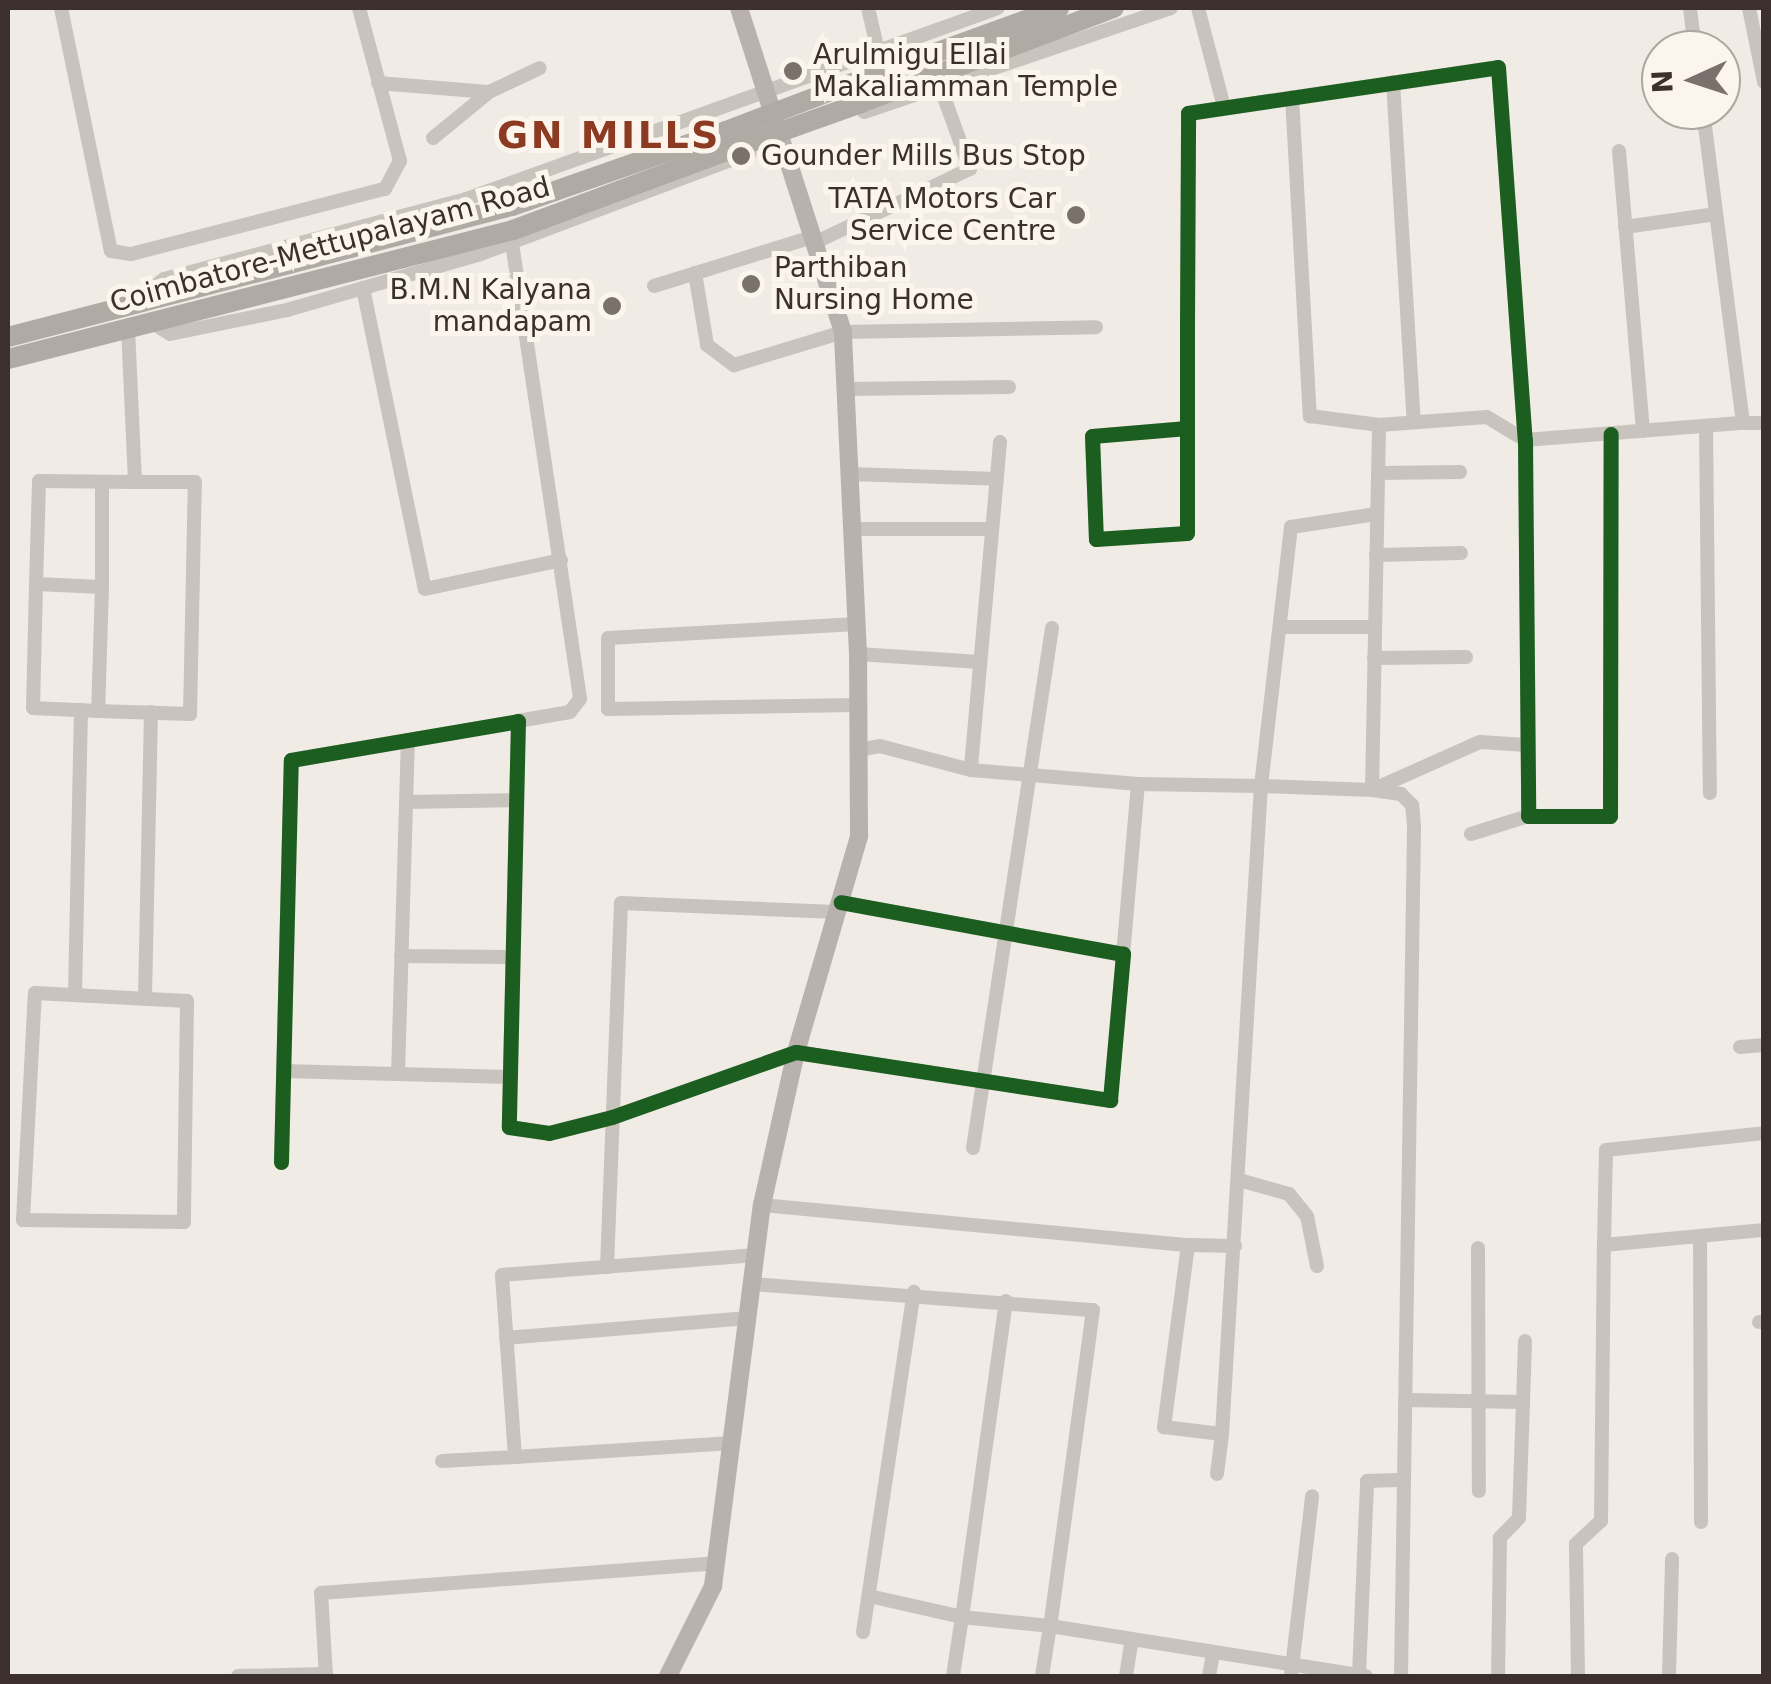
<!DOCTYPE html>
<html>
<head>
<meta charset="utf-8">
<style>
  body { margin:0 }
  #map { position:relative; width:1771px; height:1684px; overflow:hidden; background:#f0ebe5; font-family:"DejaVu Sans",sans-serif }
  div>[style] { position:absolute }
  .minor>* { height:14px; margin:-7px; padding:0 7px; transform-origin:7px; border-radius:7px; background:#c9c3be }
  .major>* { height:18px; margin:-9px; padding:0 9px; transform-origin:9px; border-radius:9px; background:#b8b1ad }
  .highway>* { height:20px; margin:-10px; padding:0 10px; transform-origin:10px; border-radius:10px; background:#afaaa4 }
  .highway-bridge>* { height:20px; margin:-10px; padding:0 10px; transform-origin:10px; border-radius:10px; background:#afaaa4 }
  .cycleway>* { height:15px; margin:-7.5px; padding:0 7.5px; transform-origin:7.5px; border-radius:7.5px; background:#1b5e20 }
  .dots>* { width:28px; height:28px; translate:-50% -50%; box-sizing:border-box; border:5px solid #fbf5ee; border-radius:50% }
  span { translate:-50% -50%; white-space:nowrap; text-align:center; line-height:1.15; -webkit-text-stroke:10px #fbf5ee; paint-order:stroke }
  .poi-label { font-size:28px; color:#3b302b }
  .left { translate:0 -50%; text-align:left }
  .right { translate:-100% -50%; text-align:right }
  .street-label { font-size:28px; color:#3b302b }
  .district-label { font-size:38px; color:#8c3b22; font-weight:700; letter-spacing:2.5px }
  .frame { position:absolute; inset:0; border:10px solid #3b302b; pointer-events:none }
  .north { position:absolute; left:1641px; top:30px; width:100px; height:100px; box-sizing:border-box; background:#fbf5ee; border:2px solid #aea6a0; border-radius:50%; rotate:267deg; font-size:28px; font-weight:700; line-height:40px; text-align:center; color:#3b302b }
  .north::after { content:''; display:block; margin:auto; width:35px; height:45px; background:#7a716c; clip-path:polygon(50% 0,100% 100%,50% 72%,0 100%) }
</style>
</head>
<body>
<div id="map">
  <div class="minor">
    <div style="left:61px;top:8px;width:248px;rotate:78.4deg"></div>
    <div style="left:111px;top:251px;width:20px;rotate:9deg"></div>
    <div style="left:131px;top:254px;width:262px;rotate:-14.4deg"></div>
    <div style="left:385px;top:189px;width:32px;rotate:-62deg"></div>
    <div style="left:400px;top:161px;width:158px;rotate:-105deg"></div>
    <div style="left:868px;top:8px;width:48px;rotate:76.8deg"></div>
    <div style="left:1198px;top:8px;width:102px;rotate:75.3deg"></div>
    <div style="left:1690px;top:8px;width:42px;rotate:83.2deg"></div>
    <div style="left:1749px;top:8px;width:76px;rotate:78.5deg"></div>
    <div style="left:1393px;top:82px;width:341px;rotate:86.5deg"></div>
    <div style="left:378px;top:83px;width:111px;rotate:4.6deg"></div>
    <div style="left:1292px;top:97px;width:320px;rotate:86.8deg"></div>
    <div style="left:1310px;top:416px;width:70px;rotate:7.4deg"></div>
    <div style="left:864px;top:112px;width:324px;rotate:-18.7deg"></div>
    <div style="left:433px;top:138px;width:72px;rotate:-39.4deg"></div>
    <div style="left:489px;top:92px;width:56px;rotate:-25.2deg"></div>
    <div style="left:1619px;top:151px;width:281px;rotate:85.1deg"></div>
    <div style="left:1625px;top:227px;width:92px;rotate:-8.1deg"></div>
    <div style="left:512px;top:243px;width:461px;rotate:81.5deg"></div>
    <div style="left:580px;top:699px;width:16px;rotate:128deg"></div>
    <div style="left:570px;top:712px;width:53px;rotate:170.2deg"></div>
    <div style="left:814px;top:243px;width:173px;rotate:-25.4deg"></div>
    <div style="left:970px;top:169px;width:88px;rotate:-109.9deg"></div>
    <div style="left:695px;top:273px;width:73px;rotate:80.5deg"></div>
    <div style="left:707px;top:345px;width:34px;rotate:37deg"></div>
    <div style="left:734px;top:365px;width:114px;rotate:-16.8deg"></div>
    <div style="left:843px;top:332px;width:253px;rotate:-1.1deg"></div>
    <div style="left:654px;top:286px;width:165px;rotate:-17.2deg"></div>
    <div style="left:363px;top:288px;width:307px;rotate:78.4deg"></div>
    <div style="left:425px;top:589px;width:139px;rotate:-12deg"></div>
    <div style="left:135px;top:301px;width:36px;rotate:-37deg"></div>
    <div style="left:164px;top:279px;width:312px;rotate:-14.8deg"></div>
    <div style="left:466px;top:199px;width:565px;rotate:-19.75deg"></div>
    <div style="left:151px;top:322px;width:22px;rotate:32deg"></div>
    <div style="left:170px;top:334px;width:119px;rotate:-11.6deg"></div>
    <div style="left:287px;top:310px;width:202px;rotate:-16.1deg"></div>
    <div style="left:481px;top:254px;width:287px;rotate:-20.6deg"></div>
    <div style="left:846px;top:389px;width:163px;rotate:-0.7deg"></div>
    <div style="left:1743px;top:423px;width:21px"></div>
    <div style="left:1706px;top:426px;width:367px;rotate:89.4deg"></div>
    <div style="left:1187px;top:428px;width:95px;rotate:175.2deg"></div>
    <div style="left:1092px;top:436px;width:103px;rotate:87.8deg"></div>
    <div style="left:1096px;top:539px;width:91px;rotate:-3.8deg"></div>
    <div style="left:1187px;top:533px;width:208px;rotate:-90deg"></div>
    <div style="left:1187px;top:325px;width:212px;rotate:-89.7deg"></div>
    <div style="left:1188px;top:113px;width:313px;rotate:-8.4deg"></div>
    <div style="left:1498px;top:67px;width:374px;rotate:85.9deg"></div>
    <div style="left:1525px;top:440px;width:376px;rotate:89.5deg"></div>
    <div style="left:1528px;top:816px;width:82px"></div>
    <div style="left:1610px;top:816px;width:382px;rotate:-89.9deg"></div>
    <div style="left:1000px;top:442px;width:329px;rotate:95.1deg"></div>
    <div style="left:971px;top:770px;width:168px;rotate:4.8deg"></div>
    <div style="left:1138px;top:784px;width:171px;rotate:95deg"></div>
    <div style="left:1378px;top:473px;width:82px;rotate:-0.7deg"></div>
    <div style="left:850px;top:474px;width:147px;rotate:1.9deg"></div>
    <div style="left:852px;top:529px;width:140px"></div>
    <div style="left:1376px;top:555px;width:85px;rotate:-1.3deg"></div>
    <div style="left:36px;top:584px;width:66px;rotate:2.6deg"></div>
    <div style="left:102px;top:587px;width:124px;rotate:91.8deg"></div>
    <div style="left:98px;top:711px;width:65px;rotate:-177.4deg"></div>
    <div style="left:33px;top:708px;width:124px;rotate:-88.6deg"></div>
    <div style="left:36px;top:584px;width:103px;rotate:-88.3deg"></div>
    <div style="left:39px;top:481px;width:96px;rotate:0.6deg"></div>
    <div style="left:135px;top:482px;width:154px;rotate:-92.6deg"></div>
    <div style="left:102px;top:587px;width:105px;rotate:-90deg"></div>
    <div style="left:857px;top:624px;width:249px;rotate:176.8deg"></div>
    <div style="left:608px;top:638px;width:71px;rotate:90deg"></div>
    <div style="left:608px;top:709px;width:250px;rotate:-0.9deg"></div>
    <div style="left:1280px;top:627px;width:95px"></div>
    <div style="left:858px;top:654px;width:122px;rotate:3.8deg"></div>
    <div style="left:1374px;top:658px;width:92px;rotate:-0.6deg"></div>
    <div style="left:98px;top:711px;width:92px;rotate:1.9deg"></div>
    <div style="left:190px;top:714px;width:232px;rotate:-88.8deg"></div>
    <div style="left:195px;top:482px;width:60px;rotate:180deg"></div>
    <div style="left:858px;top:750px;width:22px;rotate:-10deg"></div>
    <div style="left:880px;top:746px;width:94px;rotate:14.8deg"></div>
    <div style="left:1138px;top:784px;width:123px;rotate:0.9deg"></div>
    <div style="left:1261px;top:786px;width:261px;rotate:-83.4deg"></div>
    <div style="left:1291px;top:527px;width:86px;rotate:-8.7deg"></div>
    <div style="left:406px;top:802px;width:111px;rotate:-1deg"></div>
    <div style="left:1471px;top:834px;width:60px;rotate:-17.5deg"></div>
    <div style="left:401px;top:956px;width:112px;rotate:0.5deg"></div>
    <div style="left:35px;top:993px;width:152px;rotate:3deg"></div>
    <div style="left:187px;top:1001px;width:221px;rotate:90.8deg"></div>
    <div style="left:184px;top:1222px;width:161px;rotate:-179.3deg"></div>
    <div style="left:23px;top:1220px;width:227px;rotate:-87deg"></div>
    <div style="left:75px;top:995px;width:285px;rotate:-88.8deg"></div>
    <div style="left:145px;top:998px;width:286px;rotate:-88.8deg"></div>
    <div style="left:1740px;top:1047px;width:24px;rotate:-5deg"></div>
    <div style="left:283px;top:1071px;width:227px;rotate:1.5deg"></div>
    <div style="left:398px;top:1074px;width:334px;rotate:-88.3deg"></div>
    <div style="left:973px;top:1148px;width:526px;rotate:-81.36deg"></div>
    <div style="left:281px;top:1162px;width:402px;rotate:-88.6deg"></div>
    <div style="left:291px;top:760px;width:230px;rotate:-9.7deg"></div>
    <div style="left:518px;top:721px;width:406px;rotate:91.3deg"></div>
    <div style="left:509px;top:1127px;width:40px;rotate:8.5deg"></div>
    <div style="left:549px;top:1133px;width:65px;rotate:-14.3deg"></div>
    <div style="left:612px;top:1117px;width:195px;rotate:-19.5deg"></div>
    <div style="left:796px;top:1052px;width:318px;rotate:8.7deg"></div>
    <div style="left:1110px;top:1100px;width:147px;rotate:-84.9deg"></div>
    <div style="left:1123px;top:954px;width:287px;rotate:-169.6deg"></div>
    <div style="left:1239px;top:1180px;width:52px;rotate:15.6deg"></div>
    <div style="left:1289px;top:1194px;width:28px;rotate:51deg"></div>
    <div style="left:1307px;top:1216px;width:51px;rotate:78.7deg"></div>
    <div style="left:762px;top:1205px;width:428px;rotate:5.4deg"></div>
    <div style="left:1188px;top:1245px;width:184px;rotate:97.5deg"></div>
    <div style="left:1164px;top:1427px;width:58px;rotate:6.9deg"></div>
    <div style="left:1222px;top:1434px;width:649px;rotate:-86.56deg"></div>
    <div style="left:1261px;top:786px;width:111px;rotate:2.1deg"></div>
    <div style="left:1372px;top:790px;width:118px;rotate:-24deg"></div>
    <div style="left:1480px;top:742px;width:46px;rotate:3.7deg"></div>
    <div style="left:1700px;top:1236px;width:286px;rotate:89.8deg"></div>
    <div style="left:1188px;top:1245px;width:47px;rotate:1.2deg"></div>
    <div style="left:1604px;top:1245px;width:95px;rotate:-88.8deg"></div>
    <div style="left:1606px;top:1150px;width:159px;rotate:-6.1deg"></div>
    <div style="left:1478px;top:1248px;width:243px;rotate:89.8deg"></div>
    <div style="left:607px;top:1267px;width:364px;rotate:-87.8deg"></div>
    <div style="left:621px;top:903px;width:216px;rotate:2.4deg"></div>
    <div style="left:752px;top:1284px;width:342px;rotate:4.4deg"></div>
    <div style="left:1093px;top:1310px;width:319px;rotate:97.7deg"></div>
    <div style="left:1050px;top:1626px;width:320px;rotate:9deg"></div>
    <div style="left:1006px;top:1301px;width:319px;rotate:97.9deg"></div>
    <div style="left:962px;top:1617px;width:88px;rotate:5.8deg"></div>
    <div style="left:1050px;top:1626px;width:51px;rotate:99.1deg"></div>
    <div style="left:1759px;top:1322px;width:5px"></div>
    <div style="left:506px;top:1338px;width:243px;rotate:-4.7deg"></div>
    <div style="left:1405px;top:1400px;width:118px;rotate:1deg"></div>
    <div style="left:1523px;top:1402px;width:116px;rotate:92deg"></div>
    <div style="left:1519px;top:1518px;width:28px;rotate:134deg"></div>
    <div style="left:1500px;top:1538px;width:138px;rotate:90.8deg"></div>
    <div style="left:1523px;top:1402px;width:61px;rotate:-88.1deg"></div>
    <div style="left:515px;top:1457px;width:217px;rotate:-3.7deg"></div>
    <div style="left:442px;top:1461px;width:73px;rotate:-3.1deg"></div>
    <div style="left:515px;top:1457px;width:182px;rotate:-94.1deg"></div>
    <div style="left:502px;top:1275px;width:255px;rotate:-4.5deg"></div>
    <div style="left:1217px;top:1474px;width:40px;rotate:-82.9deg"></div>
    <div style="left:869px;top:1596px;width:95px;rotate:12.7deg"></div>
    <div style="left:962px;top:1617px;width:60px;rotate:98.7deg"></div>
    <div style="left:863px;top:1632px;width:344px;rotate:-81.5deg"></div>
    <div style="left:1359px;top:1675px;width:194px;rotate:-87.6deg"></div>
    <div style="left:1367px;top:1481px;width:37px;rotate:-2deg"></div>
    <div style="left:238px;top:1676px;width:88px;rotate:-1.3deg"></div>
    <div style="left:326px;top:1676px;width:83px;rotate:-93.4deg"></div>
    <div style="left:321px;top:1593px;width:396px;rotate:-4.3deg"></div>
    <div style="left:1126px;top:1676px;width:36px;rotate:-81deg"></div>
    <div style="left:1209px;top:1676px;width:23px;rotate:-80deg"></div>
    <div style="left:1291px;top:1676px;width:181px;rotate:-83.3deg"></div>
    <div style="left:1401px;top:1676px;width:850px;rotate:-89.12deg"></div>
    <div style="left:1414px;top:826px;width:21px;rotate:-95deg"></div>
    <div style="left:1412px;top:805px;width:16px;rotate:-135deg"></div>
    <div style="left:1401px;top:794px;width:29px;rotate:-172deg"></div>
    <div style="left:1372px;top:790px;width:365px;rotate:-88.9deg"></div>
    <div style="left:1379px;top:425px;width:108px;rotate:-4.2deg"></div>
    <div style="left:1487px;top:417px;width:44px;rotate:31.2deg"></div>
    <div style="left:1525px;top:440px;width:219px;rotate:-4.5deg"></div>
    <div style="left:1743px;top:423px;width:316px;rotate:-97.3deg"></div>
    <div style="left:1578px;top:1676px;width:132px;rotate:-90.9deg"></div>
    <div style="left:1576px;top:1544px;width:34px;rotate:-43deg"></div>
    <div style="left:1601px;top:1521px;width:276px;rotate:-89.4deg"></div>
    <div style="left:1604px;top:1245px;width:161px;rotate:-5.4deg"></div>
    <div style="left:1669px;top:1676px;width:117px;rotate:-88.5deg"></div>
  </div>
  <div class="major">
    <div style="left:668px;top:1676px;width:101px;rotate:-63.4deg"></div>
    <div style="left:713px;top:1586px;width:384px;rotate:-82.7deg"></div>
    <div style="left:762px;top:1205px;width:157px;rotate:-77.5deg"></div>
    <div style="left:796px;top:1052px;width:225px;rotate:-73.7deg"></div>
    <div style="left:859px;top:836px;width:182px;rotate:-90.3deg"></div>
    <div style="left:858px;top:654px;width:322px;rotate:-92.7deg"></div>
    <div style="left:843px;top:332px;width:340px;rotate:-107.8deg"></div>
  </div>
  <div class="highway">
    <div style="left:855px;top:82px;width:217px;rotate:-19.9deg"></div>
    <div style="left:861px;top:103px;width:270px;rotate:-20.6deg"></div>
    <div style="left:8px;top:337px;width:521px;rotate:-14.57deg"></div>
    <div style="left:512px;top:206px;width:227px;rotate:-19.3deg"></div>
    <div style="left:8px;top:359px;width:521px;rotate:-14.33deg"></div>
    <div style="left:513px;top:230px;width:233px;rotate:-20.3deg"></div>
  </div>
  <div class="highway-bridge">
    <div style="left:726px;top:131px;width:138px;rotate:-20.8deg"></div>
    <div style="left:732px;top:149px;width:137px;rotate:-19.6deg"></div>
  </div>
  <div class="cycleway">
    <div style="left:1187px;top:428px;width:95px;rotate:175.2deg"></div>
    <div style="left:1092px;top:436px;width:103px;rotate:87.8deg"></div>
    <div style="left:1096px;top:539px;width:91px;rotate:-3.8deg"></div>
    <div style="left:1187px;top:533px;width:208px;rotate:-90deg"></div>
    <div style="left:1187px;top:325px;width:212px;rotate:-89.7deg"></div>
    <div style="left:1188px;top:113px;width:313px;rotate:-8.4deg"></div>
    <div style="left:1498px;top:67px;width:374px;rotate:85.9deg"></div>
    <div style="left:1525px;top:440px;width:376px;rotate:89.5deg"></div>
    <div style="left:1528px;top:816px;width:82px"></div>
    <div style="left:1610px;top:816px;width:382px;rotate:-89.9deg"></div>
    <div style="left:281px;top:1162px;width:402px;rotate:-88.6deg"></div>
    <div style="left:291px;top:760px;width:230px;rotate:-9.7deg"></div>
    <div style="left:518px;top:721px;width:406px;rotate:91.3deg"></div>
    <div style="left:509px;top:1127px;width:40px;rotate:8.5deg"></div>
    <div style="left:549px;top:1133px;width:65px;rotate:-14.3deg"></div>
    <div style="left:612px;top:1117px;width:195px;rotate:-19.5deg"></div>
    <div style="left:796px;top:1052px;width:318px;rotate:8.7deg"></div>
    <div style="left:1110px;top:1100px;width:147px;rotate:-84.9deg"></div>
    <div style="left:1123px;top:954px;width:287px;rotate:-169.6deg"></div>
  </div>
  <div class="dots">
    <div style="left:793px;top:71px;background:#7a716c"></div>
    <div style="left:741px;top:156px;background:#7a716c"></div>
    <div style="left:1076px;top:215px;background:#7a716c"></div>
    <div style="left:751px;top:284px;background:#7a716c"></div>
    <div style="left:612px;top:306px;background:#7a716c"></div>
  </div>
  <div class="poi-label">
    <span class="left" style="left:813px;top:71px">Arulmigu Ellai<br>Makaliamman Temple</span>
    <span class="left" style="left:761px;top:156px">Gounder Mills Bus Stop</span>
    <span class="right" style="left:1056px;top:215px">TATA Motors Car<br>Service Centre</span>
    <span class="left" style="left:774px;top:284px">Parthiban<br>Nursing Home</span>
    <span class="right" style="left:592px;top:306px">B.M.N Kalyana<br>mandapam</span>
  </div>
  <div class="street-label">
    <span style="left:330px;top:245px;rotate:-15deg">Coimbatore-Mettupalayam Road</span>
  </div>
  <div class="district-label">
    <span style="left:609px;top:136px">GN MILLS</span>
  </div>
  <div class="frame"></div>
  <div class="north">N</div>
</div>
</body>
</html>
